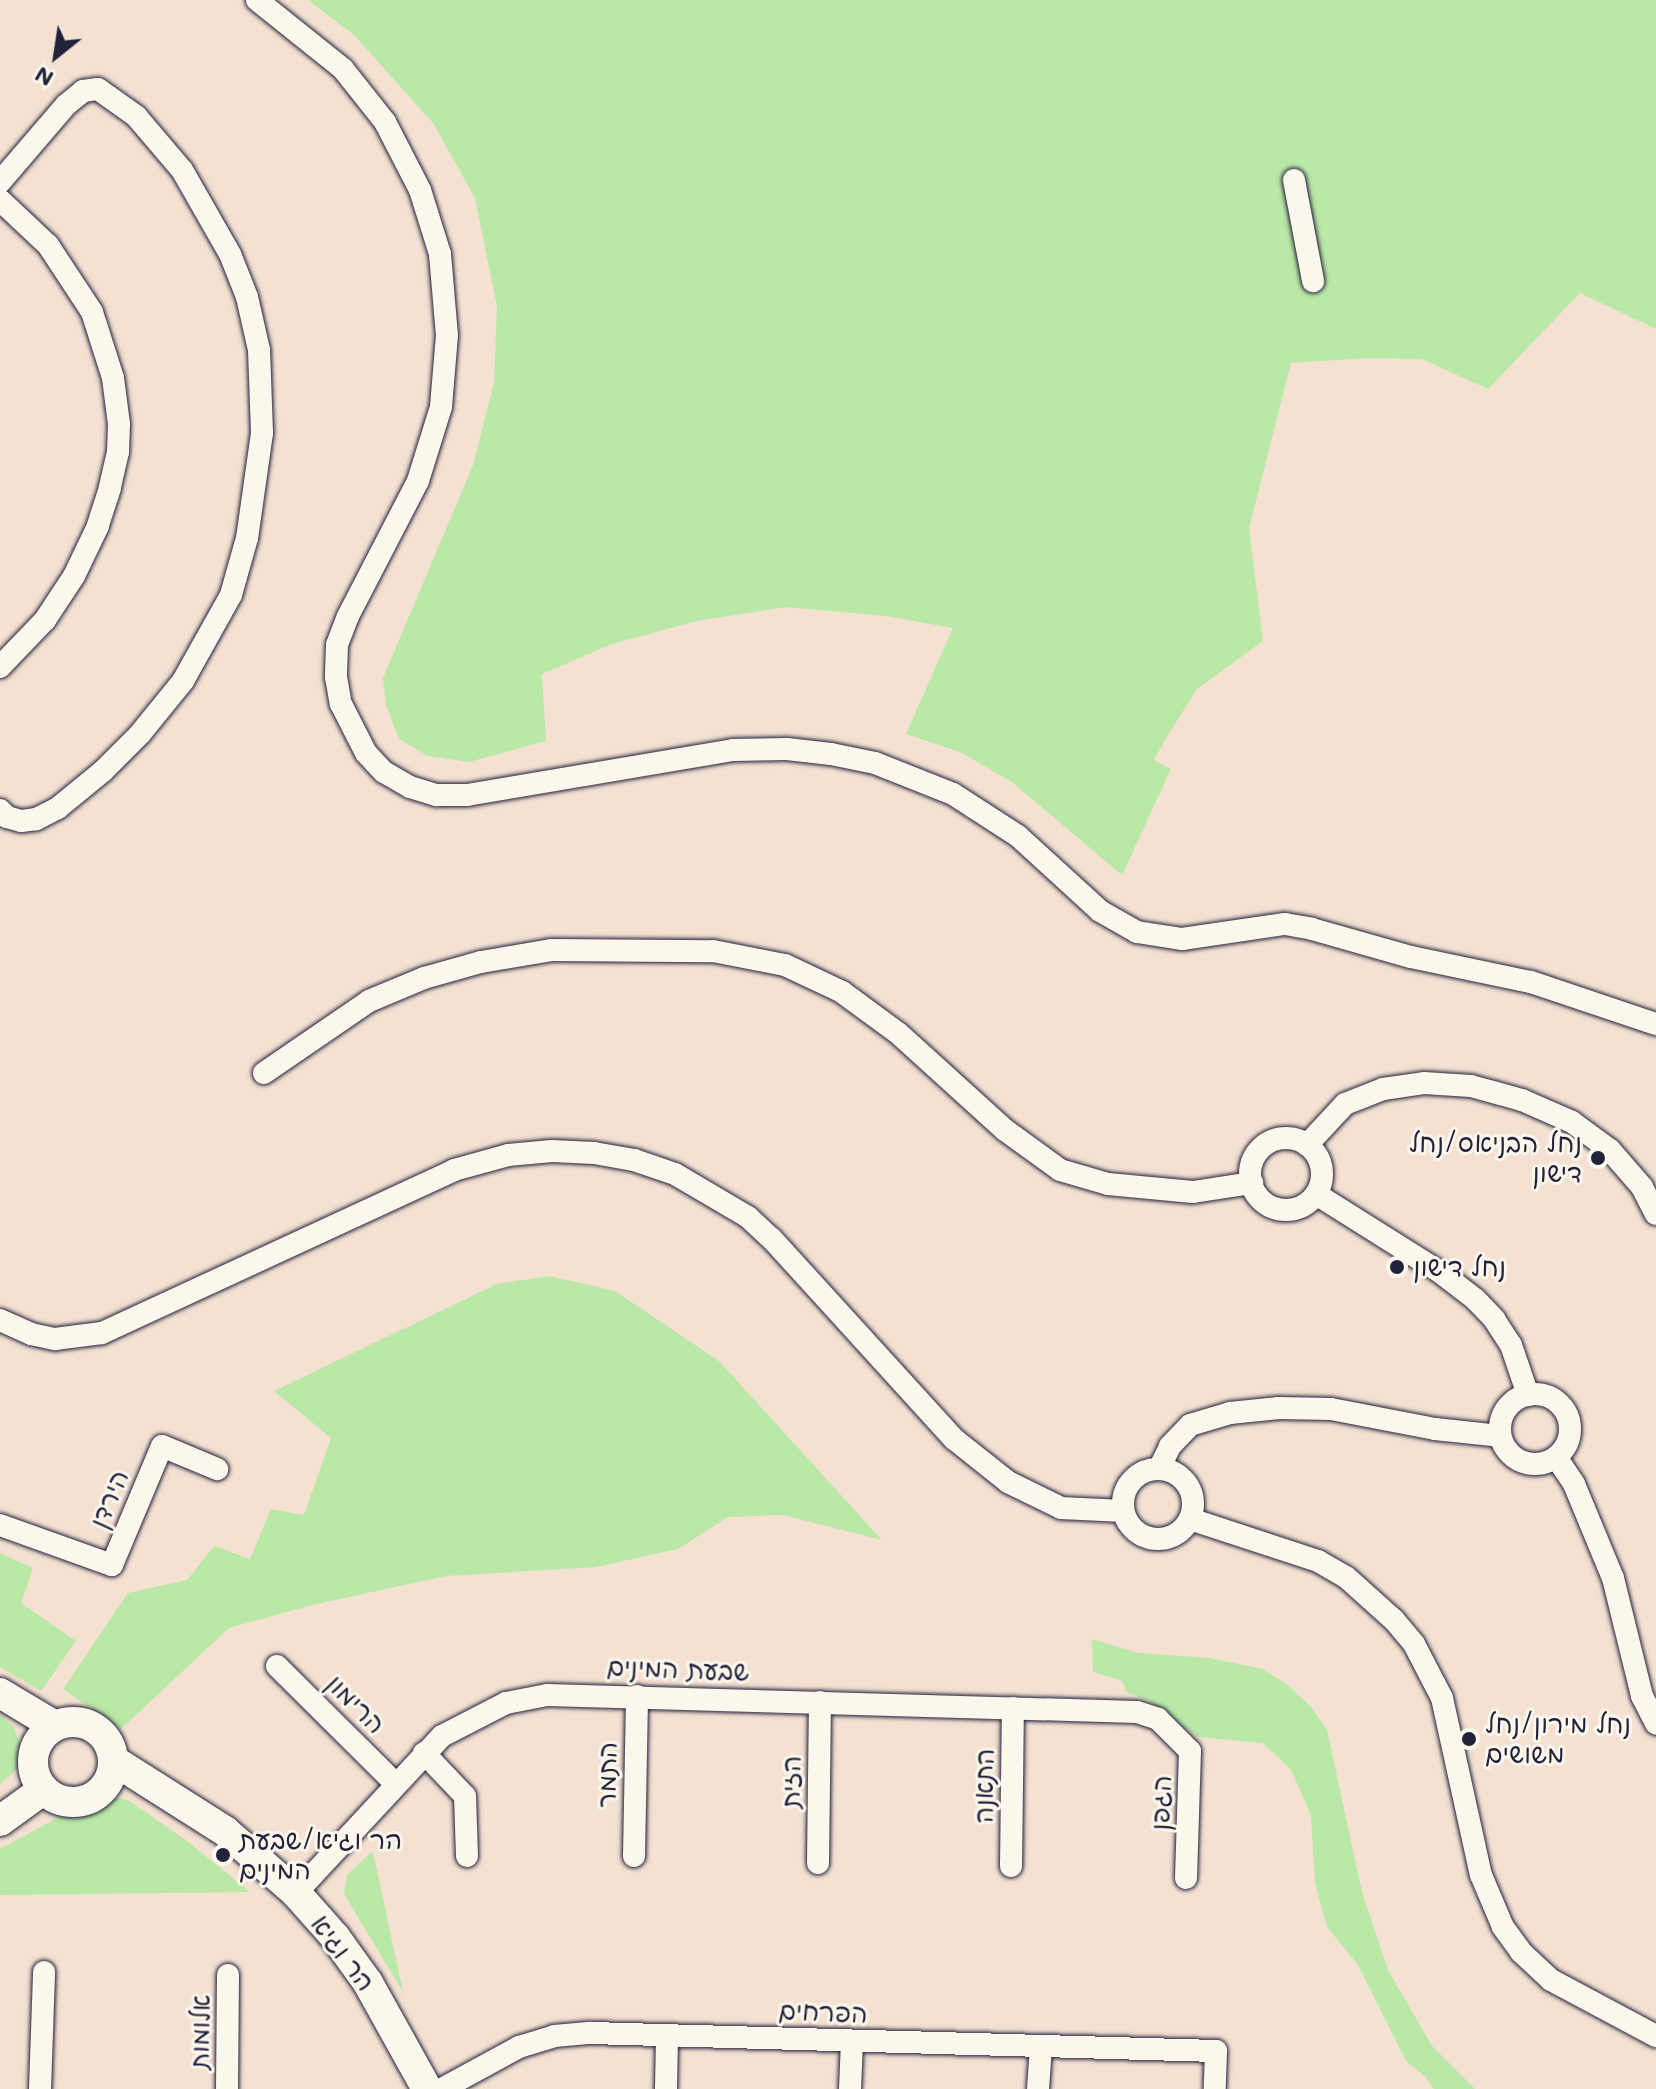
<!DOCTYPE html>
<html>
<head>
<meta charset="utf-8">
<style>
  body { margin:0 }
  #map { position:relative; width:1656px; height:2089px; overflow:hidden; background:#f4e1d2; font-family:Mali,"Playpen Sans Hebrew",sans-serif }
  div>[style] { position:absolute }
  .green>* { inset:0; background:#bae8a6 }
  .roads { filter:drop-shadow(0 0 2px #22223b) drop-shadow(0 0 2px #22223b) }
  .street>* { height:22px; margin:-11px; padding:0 11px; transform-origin:11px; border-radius:11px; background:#fbf7ec }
  .street>.ring { margin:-11px; padding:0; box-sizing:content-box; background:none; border:22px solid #fbf7ec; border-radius:50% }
  .secondary>* { height:30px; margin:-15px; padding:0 15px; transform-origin:15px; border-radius:15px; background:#fbf7ec }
  .secondary>.ring { margin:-15px; padding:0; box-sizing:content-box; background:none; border:30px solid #fbf7ec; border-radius:50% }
  .dots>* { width:22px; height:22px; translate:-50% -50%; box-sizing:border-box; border:4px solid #fbf7ec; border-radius:50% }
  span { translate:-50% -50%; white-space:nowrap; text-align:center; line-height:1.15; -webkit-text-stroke:6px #fbf7ec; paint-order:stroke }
  .poi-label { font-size:26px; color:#22223b }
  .right { translate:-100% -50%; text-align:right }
  .left { translate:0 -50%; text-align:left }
  .street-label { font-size:26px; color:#22223b }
  .north { position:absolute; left:16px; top:16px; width:80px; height:80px; -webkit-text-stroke:6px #fbf7ec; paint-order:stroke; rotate:210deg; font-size:22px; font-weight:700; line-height:32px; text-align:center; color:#22223b }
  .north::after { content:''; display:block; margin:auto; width:28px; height:36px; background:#22223b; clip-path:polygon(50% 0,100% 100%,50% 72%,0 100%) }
</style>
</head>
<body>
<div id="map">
  <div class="green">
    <div style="clip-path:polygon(308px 0,1656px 0,1656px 329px,1580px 293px,1488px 389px,1422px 359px,1366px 358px,1291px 363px,1249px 528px,1263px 641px,1197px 689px,1168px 735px,1154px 760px,1171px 769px,1122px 875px,1012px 782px,960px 752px,906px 734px,953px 628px,886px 616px,786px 607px,697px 621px,612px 644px,542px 674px,546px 741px,469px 762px,428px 756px,399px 739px,386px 705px,383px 678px,473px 465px,494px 383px,497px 306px,475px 198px,433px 123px,354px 35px)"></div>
    <div style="clip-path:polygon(550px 1276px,615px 1291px,719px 1361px,882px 1540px,783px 1515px,728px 1517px,678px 1549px,596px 1567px,446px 1576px,312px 1605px,229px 1628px,121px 1729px,63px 1689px,128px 1593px,187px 1580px,214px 1546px,250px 1559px,271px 1509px,304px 1515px,331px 1438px,274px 1391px,497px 1284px)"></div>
    <div style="clip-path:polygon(0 1553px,33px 1568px,21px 1603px,76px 1641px,41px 1691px,0 1667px)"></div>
    <div style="clip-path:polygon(1092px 1639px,1139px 1653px,1209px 1658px,1263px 1669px,1288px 1685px,1312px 1708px,1327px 1730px,1362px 1892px,1388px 1970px,1432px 2046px,1475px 2089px,1434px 2089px,1426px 2077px,1406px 2061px,1358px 1965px,1327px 1927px,1315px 1883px,1311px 1815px,1291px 1770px,1263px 1743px,1198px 1737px,1148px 1701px,1127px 1692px,1122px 1681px,1093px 1672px)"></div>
    <div style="clip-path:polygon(0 1715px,14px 1727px,22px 1751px,17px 1769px,0 1784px)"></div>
    <div style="clip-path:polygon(106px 1796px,128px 1800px,187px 1841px,250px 1892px,0 1895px,0 1849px,64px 1814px)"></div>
    <div style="clip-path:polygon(373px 1851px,373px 1852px,403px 1992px,344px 1894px,347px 1875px)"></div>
  </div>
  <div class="roads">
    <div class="street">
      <div style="left:257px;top:0;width:110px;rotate:38.7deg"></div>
      <div style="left:343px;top:69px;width:68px;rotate:51.6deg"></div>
      <div style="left:385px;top:122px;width:76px;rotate:62.8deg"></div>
      <div style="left:420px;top:190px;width:67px;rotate:72.6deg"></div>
      <div style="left:440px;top:254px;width:81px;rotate:85.1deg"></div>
      <div style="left:447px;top:335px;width:72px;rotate:94.8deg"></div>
      <div style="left:441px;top:407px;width:77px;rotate:107.3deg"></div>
      <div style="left:418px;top:481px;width:152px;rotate:117.4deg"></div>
      <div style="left:348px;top:616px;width:31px;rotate:111deg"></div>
      <div style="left:337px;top:645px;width:32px;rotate:92deg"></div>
      <div style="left:336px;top:677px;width:27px;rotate:80deg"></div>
      <div style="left:341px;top:704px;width:55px;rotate:63deg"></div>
      <div style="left:366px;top:753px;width:26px;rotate:47deg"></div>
      <div style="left:384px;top:772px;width:30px;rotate:30deg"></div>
      <div style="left:410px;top:787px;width:28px;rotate:17deg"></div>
      <div style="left:437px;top:795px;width:30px"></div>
      <div style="left:467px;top:795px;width:270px;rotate:-9.6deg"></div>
      <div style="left:733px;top:750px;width:54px;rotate:-1.1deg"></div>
      <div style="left:787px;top:749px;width:44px;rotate:6.5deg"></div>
      <div style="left:831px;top:754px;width:45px;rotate:11.6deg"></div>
      <div style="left:875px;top:763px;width:84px;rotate:21.7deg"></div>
      <div style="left:953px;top:794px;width:77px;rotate:32.9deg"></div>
      <div style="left:1018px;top:836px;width:111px;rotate:42.4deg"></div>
      <div style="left:1100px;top:911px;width:43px;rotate:29.6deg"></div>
      <div style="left:1137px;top:932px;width:46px;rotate:8.8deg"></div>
      <div style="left:1182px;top:939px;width:104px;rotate:-8.3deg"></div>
      <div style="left:1285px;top:924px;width:27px;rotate:10deg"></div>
      <div style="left:1312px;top:929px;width:103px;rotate:15.8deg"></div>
      <div style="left:1411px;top:957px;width:123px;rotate:11.8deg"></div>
      <div style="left:1531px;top:982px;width:132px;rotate:18.6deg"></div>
      <div style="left:1294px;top:180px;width:103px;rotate:79.3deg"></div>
      <div style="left:0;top:182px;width:101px;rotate:-49.4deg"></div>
      <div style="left:66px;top:105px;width:22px;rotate:-39deg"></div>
      <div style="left:83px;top:91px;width:15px;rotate:-8deg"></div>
      <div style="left:98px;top:89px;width:47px;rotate:35.4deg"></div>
      <div style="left:136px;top:116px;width:71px;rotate:49.6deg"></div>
      <div style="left:182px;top:170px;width:97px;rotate:60.3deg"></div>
      <div style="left:230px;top:254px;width:46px;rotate:68.4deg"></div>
      <div style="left:247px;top:297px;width:54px;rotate:77.2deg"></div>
      <div style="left:259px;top:350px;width:83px;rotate:87.9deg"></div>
      <div style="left:262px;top:433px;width:106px;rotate:98.1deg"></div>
      <div style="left:247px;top:538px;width:59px;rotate:105.7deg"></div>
      <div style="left:231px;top:595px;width:98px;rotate:119.2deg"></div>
      <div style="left:183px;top:681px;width:68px;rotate:129.1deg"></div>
      <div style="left:140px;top:734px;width:52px;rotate:135deg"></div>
      <div style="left:103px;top:771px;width:58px;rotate:140.6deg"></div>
      <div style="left:58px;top:808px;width:25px;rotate:153deg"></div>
      <div style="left:36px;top:819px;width:15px;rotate:172deg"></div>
      <div style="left:21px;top:821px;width:15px;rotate:-164deg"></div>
      <div style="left:7px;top:817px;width:10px;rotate:-135deg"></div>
      <div style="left:0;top:200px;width:66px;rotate:43.2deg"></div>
      <div style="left:48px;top:245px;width:80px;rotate:56.7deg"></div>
      <div style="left:92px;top:312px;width:69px;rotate:72.3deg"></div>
      <div style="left:113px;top:378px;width:46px;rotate:82.6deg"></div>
      <div style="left:119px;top:424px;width:28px;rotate:92deg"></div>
      <div style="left:118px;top:452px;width:37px;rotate:103deg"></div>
      <div style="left:110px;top:488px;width:40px;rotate:108deg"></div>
      <div style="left:98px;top:526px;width:55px;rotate:115.6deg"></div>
      <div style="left:74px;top:576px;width:53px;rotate:123.4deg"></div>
      <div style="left:45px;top:620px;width:65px;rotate:133.8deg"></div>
      <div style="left:264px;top:1073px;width:127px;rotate:-34.4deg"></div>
      <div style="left:369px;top:1001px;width:60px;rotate:-22.7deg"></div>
      <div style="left:424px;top:978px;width:59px;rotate:-15.7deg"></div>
      <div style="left:481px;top:962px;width:71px;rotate:-9.7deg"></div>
      <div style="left:551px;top:950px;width:162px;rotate:0.4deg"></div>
      <div style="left:713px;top:951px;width:73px;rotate:11deg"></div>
      <div style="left:785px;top:965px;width:63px;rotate:25.3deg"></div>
      <div style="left:842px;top:992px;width:69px;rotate:36.2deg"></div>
      <div style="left:898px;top:1033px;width:144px;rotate:42.2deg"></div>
      <div style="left:1005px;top:1130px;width:68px;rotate:36deg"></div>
      <div style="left:1060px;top:1170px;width:50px;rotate:16.3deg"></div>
      <div style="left:1108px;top:1184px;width:85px;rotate:5.4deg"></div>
      <div style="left:1193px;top:1192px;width:60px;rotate:-8.7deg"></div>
      <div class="ring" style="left:1250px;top:1138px;width:50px;height:50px"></div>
      <div style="left:1307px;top:1145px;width:56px;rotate:-47.2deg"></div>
      <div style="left:1345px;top:1104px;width:41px;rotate:-21.5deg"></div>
      <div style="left:1383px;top:1089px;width:41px;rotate:-8.3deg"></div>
      <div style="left:1424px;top:1083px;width:47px;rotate:3.7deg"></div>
      <div style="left:1471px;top:1086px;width:53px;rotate:15.4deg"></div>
      <div style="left:1522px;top:1100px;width:55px;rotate:23.7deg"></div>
      <div style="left:1572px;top:1122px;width:47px;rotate:36.4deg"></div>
      <div style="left:1610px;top:1150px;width:49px;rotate:49.1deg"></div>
      <div style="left:1642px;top:1187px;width:30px;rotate:63deg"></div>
      <div style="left:1316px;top:1194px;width:146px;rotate:32.2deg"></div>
      <div style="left:1440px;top:1272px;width:44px;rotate:37.6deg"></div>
      <div style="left:1475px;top:1299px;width:28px;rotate:46deg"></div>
      <div style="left:1494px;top:1319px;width:31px;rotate:57deg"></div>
      <div style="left:1511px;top:1345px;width:53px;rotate:71.2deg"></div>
      <div style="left:0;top:1320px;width:34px;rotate:24deg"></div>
      <div style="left:31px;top:1334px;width:25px;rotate:12deg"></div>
      <div style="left:55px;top:1339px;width:47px;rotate:-7.3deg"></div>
      <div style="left:102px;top:1333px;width:388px;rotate:-24.8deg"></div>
      <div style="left:454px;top:1170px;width:56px;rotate:-15.5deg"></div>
      <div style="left:508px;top:1155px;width:44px;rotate:-5.2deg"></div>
      <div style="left:552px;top:1151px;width:42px;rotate:2.7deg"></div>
      <div style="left:594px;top:1153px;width:41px;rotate:9.9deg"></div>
      <div style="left:634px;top:1160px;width:43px;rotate:18.9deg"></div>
      <div style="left:675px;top:1174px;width:85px;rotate:30.5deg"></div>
      <div style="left:748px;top:1217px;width:33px;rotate:43deg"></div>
      <div style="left:772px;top:1239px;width:270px;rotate:47.7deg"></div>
      <div style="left:954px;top:1439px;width:69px;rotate:38.5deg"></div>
      <div style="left:1008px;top:1482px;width:59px;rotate:26.1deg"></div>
      <div style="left:1061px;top:1508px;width:62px;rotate:2.8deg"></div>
      <div class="ring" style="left:1500px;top:1394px;width:48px;height:48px"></div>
      <div style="left:1556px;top:1457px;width:32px;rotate:56deg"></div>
      <div style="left:1574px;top:1484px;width:102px;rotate:67.5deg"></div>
      <div style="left:1613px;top:1578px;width:122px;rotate:76.2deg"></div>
      <div style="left:1642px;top:1696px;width:31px;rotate:63deg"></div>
      <div class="ring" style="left:1123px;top:1469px;width:48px;height:48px"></div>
      <div style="left:1159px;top:1469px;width:25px;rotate:-64deg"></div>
      <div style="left:1170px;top:1446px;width:29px;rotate:-46deg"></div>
      <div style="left:1190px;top:1425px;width:42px;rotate:-16.7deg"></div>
      <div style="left:1230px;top:1413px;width:49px;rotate:-5.8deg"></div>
      <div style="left:1279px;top:1408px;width:52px;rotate:1.1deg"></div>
      <div style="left:1331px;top:1409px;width:106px;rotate:10.9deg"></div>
      <div style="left:1435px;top:1429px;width:65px;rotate:6.1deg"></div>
      <div style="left:1190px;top:1519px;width:135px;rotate:18.2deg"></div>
      <div style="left:1318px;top:1561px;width:32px;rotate:30deg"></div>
      <div style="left:1346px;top:1577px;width:64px;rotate:41.9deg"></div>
      <div style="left:1394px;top:1620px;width:31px;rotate:50deg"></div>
      <div style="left:1414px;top:1644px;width:61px;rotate:62.6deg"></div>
      <div style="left:1442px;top:1698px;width:181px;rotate:77.6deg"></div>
      <div style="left:1481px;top:1875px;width:56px;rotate:67.1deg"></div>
      <div style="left:1503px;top:1927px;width:31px;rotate:54deg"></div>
      <div style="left:1521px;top:1952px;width:41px;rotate:43deg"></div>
      <div style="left:1551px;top:1980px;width:119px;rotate:28.1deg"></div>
      <div style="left:0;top:1525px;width:119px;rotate:19.7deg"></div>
      <div style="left:112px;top:1565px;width:129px;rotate:-67.2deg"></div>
      <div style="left:162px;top:1446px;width:60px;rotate:22.7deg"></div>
      <div style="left:277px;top:1666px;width:166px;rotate:44.8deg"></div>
      <div style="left:424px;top:1753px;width:59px;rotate:46.4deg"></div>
      <div style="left:465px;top:1796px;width:60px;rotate:88.1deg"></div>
      <div style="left:634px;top:1856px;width:160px;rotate:-88.9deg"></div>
      <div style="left:818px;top:1863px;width:161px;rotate:-89.3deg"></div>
      <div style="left:1011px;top:1866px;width:158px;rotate:-89.3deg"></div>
      <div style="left:296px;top:1893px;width:214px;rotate:-47.1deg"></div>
      <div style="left:442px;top:1736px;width:72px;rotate:-27.3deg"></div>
      <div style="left:506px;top:1703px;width:42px;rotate:-11deg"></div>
      <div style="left:547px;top:1695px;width:590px;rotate:1.65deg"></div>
      <div style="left:1137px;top:1712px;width:22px;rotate:18deg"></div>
      <div style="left:1158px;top:1719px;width:45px;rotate:45deg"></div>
      <div style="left:1190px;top:1751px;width:127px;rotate:91.8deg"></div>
      <div style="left:40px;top:2089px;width:117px;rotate:-88deg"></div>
      <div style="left:227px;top:2089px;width:114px;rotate:-89.5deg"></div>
      <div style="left:442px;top:2089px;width:88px;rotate:-28.6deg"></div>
      <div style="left:519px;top:2047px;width:37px;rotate:-17deg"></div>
      <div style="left:554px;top:2036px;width:37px;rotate:-5deg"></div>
      <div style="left:591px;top:2033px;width:625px;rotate:1.65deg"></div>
      <div style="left:1216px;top:2051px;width:38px;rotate:92deg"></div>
      <div style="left:666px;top:2089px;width:53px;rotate:-88.9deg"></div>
      <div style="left:850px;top:2089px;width:48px;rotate:-87.6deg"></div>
      <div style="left:1038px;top:2089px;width:43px;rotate:-86deg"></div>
    </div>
    <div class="secondary">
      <div style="left:0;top:1693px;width:64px;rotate:31deg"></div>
      <div class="ring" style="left:33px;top:1722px;width:50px;height:50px"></div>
      <div style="left:113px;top:1760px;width:133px;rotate:32.4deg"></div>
      <div style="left:225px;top:1831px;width:94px;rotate:41.1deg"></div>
      <div style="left:296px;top:1893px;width:59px;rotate:48.4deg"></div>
      <div style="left:335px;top:1937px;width:57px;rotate:54.3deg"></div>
      <div style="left:368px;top:1983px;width:121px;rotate:60.9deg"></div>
      <div style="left:0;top:1821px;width:54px;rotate:-36deg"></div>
    </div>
  </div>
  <div class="dots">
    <div style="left:1598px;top:1158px;background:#22223b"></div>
    <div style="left:1397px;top:1267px;background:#22223b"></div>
    <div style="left:1469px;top:1739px;background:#22223b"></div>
    <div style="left:223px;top:1855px;background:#22223b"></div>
  </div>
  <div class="poi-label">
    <span class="right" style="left:1582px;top:1158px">נחל הבניאס/נחל<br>דישון</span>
    <span class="left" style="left:1413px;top:1267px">נחל דישון</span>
    <span class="left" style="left:1485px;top:1739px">נחל מירון/נחל<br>משושים</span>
    <span class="left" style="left:239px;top:1855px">הר וגיא/שבעת<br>המינים</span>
  </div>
  <div class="street-label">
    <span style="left:109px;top:1499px;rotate:-67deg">הירדן</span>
    <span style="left:678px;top:1669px;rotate:2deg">שבעת המינים</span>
    <span style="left:356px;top:1704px;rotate:45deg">הרימון</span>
    <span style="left:607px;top:1775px;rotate:-89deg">התמר</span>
    <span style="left:791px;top:1782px;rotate:-89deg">הזית</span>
    <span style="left:984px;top:1786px;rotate:-89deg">התאנה</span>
    <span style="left:1161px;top:1803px;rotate:-88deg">הגפן</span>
    <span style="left:343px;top:1953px;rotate:53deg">הר וגיא</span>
    <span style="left:823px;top:2012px;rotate:2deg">הפרחים</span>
    <span style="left:200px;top:2032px;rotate:-89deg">אלומות</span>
  </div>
  <div class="north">N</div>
</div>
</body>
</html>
